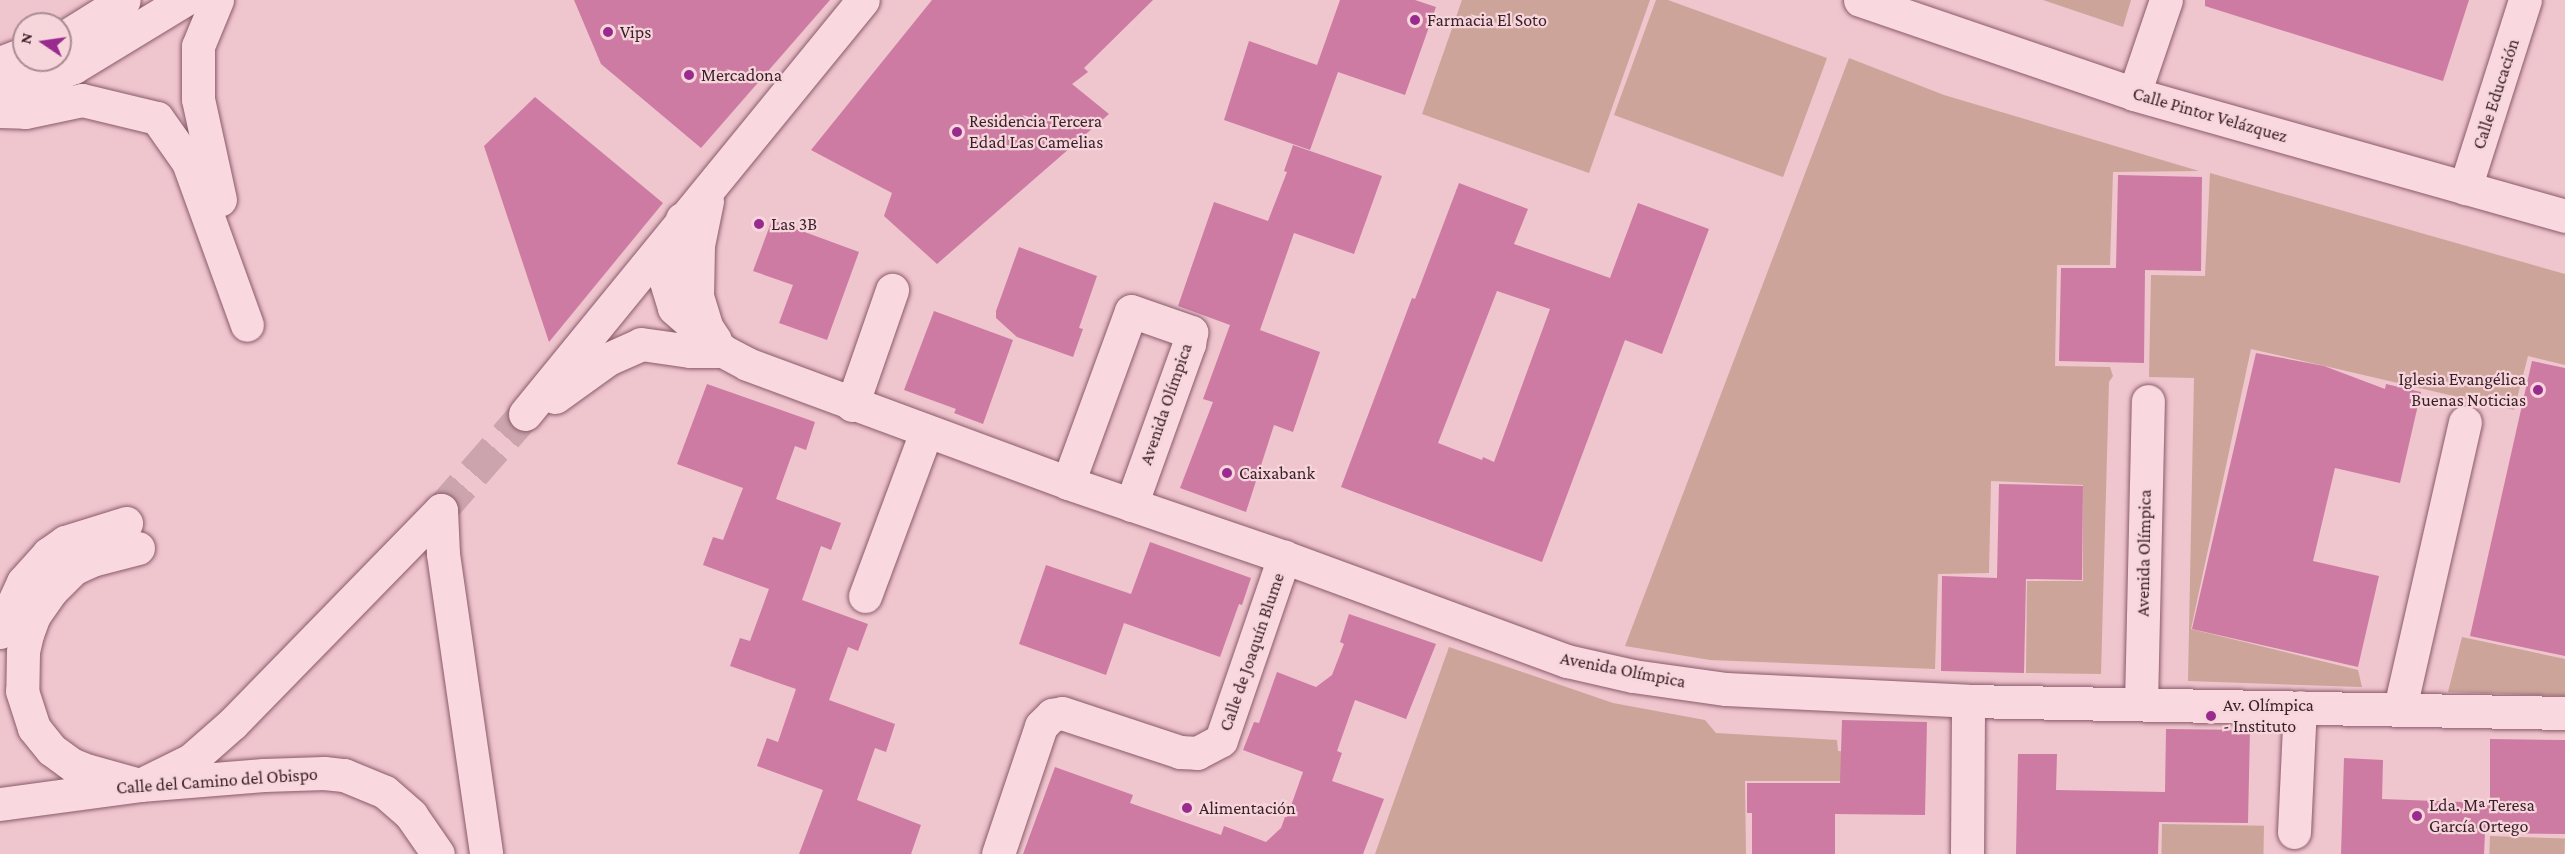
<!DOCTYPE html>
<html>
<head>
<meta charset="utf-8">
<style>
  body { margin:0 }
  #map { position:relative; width:2565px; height:854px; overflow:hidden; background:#efc5ce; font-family:"Crimson Pro",serif }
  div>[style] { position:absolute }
  .green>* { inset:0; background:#cda499; transform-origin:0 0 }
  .building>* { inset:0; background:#cd7ba3 }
  .minor-tunnel>* { height:33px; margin-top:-16.5px; transform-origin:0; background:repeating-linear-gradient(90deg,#cba4ad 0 33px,transparent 0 49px) }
  .roads { filter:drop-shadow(0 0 2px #8a5b6c) drop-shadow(0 0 2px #8a5b6c) }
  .minor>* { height:33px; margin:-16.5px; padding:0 16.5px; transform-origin:16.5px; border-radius:16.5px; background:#f9d9df }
  .tertiary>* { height:33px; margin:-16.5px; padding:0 16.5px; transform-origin:16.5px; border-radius:16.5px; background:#f9d9df }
  .dots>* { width:16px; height:16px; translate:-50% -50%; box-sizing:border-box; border:3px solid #f6d5db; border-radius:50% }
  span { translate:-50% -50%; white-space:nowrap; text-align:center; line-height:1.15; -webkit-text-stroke:4.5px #f6d5db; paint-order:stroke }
  .poi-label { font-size:18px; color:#3a1f2a }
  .left { translate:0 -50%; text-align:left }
  .right { translate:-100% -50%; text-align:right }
  .street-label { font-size:18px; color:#3a1f2a }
  .north { position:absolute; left:12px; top:12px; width:60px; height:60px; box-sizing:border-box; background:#f6d5db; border:2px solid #ab8c94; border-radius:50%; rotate:283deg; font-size:16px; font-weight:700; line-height:24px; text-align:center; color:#3a1f2a }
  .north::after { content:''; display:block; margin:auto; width:21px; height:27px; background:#992b8f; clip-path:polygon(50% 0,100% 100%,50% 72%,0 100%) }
</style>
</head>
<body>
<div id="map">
  <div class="green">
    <div style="clip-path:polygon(1462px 0,1650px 0,1589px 173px,1422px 114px)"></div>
    <div style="clip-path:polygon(1656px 0,1668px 0,1827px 58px,1783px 177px,1614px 115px)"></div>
    <div style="clip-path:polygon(2043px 0,2131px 0,2123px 27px)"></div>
    <div style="clip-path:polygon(1849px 58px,1944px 95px,2199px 171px,2113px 172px,2110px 265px,2057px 265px,2055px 366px,2110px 367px,2113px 376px,2109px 382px,2101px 674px,2026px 673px,2027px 581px,2083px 581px,2083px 485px,1991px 481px,1989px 573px,1938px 574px,1935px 669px,1710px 660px,1625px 646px)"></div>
    <div style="clip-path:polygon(2210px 173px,2565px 274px,2565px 365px,2528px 356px,2514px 410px,2251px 349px,2191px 629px,2358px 670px,2362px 687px,2188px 681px,2194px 378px,2149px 377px,2151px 275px,2205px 276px)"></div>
    <div style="clip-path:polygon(2462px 637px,2565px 659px,2565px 696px,2448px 692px)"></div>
    <div style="clip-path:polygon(1449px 647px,1613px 703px,1705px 720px,1716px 733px,1837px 740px,1838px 751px,1850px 752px,1848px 781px,1745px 781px,1746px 854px,1375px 854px)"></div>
    <div style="left:2162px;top:824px;width:102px;height:30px;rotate:1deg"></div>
    <div style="left:2490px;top:836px;width:75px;height:18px;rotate:2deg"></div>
  </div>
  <div class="building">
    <div style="clip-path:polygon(574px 0,830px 0,701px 148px,601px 64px)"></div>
    <div style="clip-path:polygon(932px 0,1153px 0,1084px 68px,1088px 72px,1072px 84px,1109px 114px,937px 264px,884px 216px,892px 193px,811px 150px)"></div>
    <div style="clip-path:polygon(1340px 0,1415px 0,1436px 7px,1405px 95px,1338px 72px,1310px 150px,1224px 120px,1249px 41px,1317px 65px)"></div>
    <div style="clip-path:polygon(2205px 0,2469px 0,2443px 81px,2205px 6px)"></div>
    <div style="clip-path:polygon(535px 97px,663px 203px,549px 342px,484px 146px)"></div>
    <div style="clip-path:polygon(1293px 145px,1382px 176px,1354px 254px,1294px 233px,1260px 330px,1320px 352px,1293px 432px,1274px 425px,1246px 512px,1180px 488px,1213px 402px,1203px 399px,1230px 325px,1178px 306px,1214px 202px,1268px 221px,1287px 172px,1284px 171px)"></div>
    <div style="clip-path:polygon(2118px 175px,2202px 177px,2201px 271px,2145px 270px,2144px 363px,2059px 361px,2061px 268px,2116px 268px)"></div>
    <div style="clip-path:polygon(evenodd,1459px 183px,1528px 209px,1514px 244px,1610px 278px,1638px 203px,1709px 229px,1662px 354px,1625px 340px,1542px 562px,1341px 487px,1412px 298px,1415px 299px,1459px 183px,1497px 291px,1550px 309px,1494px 462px,1483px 457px,1482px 460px,1438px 443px,1497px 291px)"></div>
    <div style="clip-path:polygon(772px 220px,859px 252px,827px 340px,779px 323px,793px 285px,753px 271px)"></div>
    <div style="clip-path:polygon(1019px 247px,1097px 276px,1079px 328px,1083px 329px,1073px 357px,1017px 337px,996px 318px,996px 311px)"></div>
    <div style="clip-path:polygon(934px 311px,1013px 340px,983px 424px,954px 413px,956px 409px,904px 390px)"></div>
    <div style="clip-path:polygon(2256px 353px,2324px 366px,2385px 389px,2386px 384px,2421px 392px,2400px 483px,2335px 468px,2313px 561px,2379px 576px,2358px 667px,2192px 629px)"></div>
    <div style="clip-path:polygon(2532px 361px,2565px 368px,2565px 656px,2470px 636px)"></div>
    <div style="clip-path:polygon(707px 384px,815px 422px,806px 450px,795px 446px,776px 499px,841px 523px,831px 550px,821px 546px,802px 600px,868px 624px,858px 651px,848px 647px,829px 700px,895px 724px,886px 752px,875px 748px,857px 800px,921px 825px,911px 854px,799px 854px,823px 790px,757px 766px,767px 738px,778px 742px,796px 689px,730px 666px,740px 638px,750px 641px,769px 589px,703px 565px,713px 537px,723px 540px,743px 488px,677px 464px)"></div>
    <div style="clip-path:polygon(1999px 484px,2083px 486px,2082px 580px,2026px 579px,2024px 673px,1941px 671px,1942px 576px,1997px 578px)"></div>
    <div style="clip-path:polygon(1150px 542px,1251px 578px,1242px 605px,1239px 604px,1220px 657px,1124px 623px,1106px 675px,1019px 644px,1046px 565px,1131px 594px)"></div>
    <div style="clip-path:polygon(1349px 614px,1436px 644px,1406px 719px,1355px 700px,1337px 751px,1342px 753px,1332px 781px,1384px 799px,1363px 854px,1023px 854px,1055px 767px,1133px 795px,1130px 803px,1221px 835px,1224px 826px,1266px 842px,1281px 828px,1285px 817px,1287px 817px,1303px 772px,1243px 750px,1254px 722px,1259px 723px,1277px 672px,1316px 687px,1332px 675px,1344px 644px,1340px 642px)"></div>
    <div style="clip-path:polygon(1842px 720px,1927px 722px,1925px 815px,1835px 814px,1835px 854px,1752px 854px,1752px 813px,1747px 813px,1747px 783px,1840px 783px)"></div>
    <div style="clip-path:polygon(2166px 729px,2250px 730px,2248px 823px,2159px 822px,2158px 854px,2016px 854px,2018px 754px,2057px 754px,2056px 790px,2165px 792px)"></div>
    <div style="clip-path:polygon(2490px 739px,2565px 740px,2565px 834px,2485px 833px,2484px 854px,2341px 854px,2344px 758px,2383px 760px,2382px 799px,2490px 803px)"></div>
  </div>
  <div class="minor-tunnel">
    <div style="left:441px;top:510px;width:128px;rotate:-48.8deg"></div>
  </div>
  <div class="roads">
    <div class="minor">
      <div style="left:217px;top:0;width:50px;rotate:112.4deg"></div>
      <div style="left:198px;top:46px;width:53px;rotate:90deg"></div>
      <div style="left:198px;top:99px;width:103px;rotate:77.7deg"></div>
      <div style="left:2134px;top:94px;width:99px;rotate:-71.2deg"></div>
      <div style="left:0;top:111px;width:25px;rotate:2deg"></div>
      <div style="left:25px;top:112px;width:58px;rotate:-11.9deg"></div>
      <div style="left:82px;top:100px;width:77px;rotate:13.5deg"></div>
      <div style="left:157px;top:118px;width:54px;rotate:54.8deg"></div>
      <div style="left:188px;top:162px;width:173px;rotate:70.1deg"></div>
      <div style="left:2465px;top:188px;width:197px;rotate:-72.3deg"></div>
      <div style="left:707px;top:201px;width:45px;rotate:101.6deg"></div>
      <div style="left:698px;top:245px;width:51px;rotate:91.1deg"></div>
      <div style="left:697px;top:296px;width:34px;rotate:73deg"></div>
      <div style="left:707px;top:328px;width:14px;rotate:56deg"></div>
      <div style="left:682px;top:219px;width:59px;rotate:107.8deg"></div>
      <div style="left:664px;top:275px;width:34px;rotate:73deg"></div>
      <div style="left:674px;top:308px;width:65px;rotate:41.3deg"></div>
      <div style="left:723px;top:351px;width:27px;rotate:28deg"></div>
      <div style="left:747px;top:364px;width:342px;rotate:20.3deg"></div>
      <div style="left:1068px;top:483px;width:228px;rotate:18.9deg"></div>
      <div style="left:1284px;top:557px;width:302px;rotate:20.2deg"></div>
      <div style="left:1567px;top:661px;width:68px;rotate:12.8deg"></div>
      <div style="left:1633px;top:676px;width:94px;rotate:8deg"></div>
      <div style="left:1726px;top:689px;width:242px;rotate:2.8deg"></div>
      <div style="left:1968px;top:701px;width:597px;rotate:1.15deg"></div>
      <div style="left:555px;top:397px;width:65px;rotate:-35.6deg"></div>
      <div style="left:608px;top:359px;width:36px;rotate:-24deg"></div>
      <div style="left:641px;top:344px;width:49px;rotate:8.1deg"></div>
      <div style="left:690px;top:351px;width:33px"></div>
      <div style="left:852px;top:405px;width:122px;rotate:-70.8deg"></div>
      <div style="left:525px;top:414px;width:534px;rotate:-50.77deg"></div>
      <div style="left:1068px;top:483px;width:183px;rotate:-69.9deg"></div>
      <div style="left:1131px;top:311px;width:64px;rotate:19.3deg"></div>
      <div style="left:1191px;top:332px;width:12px;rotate:99deg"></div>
      <div style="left:1189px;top:344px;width:171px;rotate:109.8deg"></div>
      <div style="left:138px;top:548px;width:48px;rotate:165.4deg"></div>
      <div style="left:92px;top:560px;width:21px;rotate:155deg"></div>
      <div style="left:73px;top:569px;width:31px;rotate:135deg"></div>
      <div style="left:51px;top:591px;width:29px;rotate:125deg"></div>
      <div style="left:34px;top:615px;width:20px;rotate:110deg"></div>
      <div style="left:27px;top:634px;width:18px;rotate:103deg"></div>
      <div style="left:23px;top:652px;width:39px;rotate:91deg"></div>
      <div style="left:22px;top:691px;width:39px;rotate:72deg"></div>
      <div style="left:34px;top:728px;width:28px;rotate:51deg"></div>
      <div style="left:52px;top:750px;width:26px;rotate:36deg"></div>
      <div style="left:73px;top:765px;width:17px;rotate:21deg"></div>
      <div style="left:89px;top:771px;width:53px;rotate:15.4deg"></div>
      <div style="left:140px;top:785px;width:57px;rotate:-26.1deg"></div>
      <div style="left:191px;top:760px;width:55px;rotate:-41.3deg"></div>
      <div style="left:232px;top:724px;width:299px;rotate:-45.7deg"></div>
      <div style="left:865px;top:596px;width:175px;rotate:-69.6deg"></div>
      <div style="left:0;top:632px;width:55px;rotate:-65.3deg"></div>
      <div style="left:23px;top:582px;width:38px;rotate:-48deg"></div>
      <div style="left:48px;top:554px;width:21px;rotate:-35deg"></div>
      <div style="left:65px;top:542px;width:64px;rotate:-17.3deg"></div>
      <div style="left:2141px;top:704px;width:303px;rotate:-88.7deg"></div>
      <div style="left:2400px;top:708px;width:293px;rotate:-77.2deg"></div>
      <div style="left:0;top:804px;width:141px;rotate:-7.7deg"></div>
      <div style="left:140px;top:785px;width:124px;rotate:-4.6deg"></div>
      <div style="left:264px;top:775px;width:60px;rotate:-1.9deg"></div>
      <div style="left:324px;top:773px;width:20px;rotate:6deg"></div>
      <div style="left:344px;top:775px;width:44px;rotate:22.5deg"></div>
      <div style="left:385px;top:792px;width:35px;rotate:41deg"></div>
      <div style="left:411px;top:815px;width:47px;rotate:55.3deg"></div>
      <div style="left:2294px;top:832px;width:125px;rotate:-87.3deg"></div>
      <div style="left:998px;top:854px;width:135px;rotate:-71.4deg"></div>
      <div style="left:1041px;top:726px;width:16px;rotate:-45deg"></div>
      <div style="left:1052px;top:715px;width:10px;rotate:-11deg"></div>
      <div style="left:1062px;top:713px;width:124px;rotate:18.3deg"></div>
      <div style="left:1180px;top:752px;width:17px;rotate:3deg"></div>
      <div style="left:1197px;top:753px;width:27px;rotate:-28deg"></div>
      <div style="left:1221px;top:740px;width:194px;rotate:-71deg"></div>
      <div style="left:1967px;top:854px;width:153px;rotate:-89.6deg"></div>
    </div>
    <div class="tertiary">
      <div style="left:1860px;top:0;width:290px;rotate:18.9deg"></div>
      <div style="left:2134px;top:94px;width:448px;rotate:15.8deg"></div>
      <div style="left:60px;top:40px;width:75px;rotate:-32deg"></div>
      <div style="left:0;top:63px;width:26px;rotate:-21deg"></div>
      <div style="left:0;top:95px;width:79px;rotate:-20.7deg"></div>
      <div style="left:74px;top:67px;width:129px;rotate:-31.3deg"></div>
      <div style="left:441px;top:510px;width:44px;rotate:87.4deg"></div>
      <div style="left:443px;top:554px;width:303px;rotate:81.8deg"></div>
    </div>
  </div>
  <div class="dots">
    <div style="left:1415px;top:20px;background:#992b8f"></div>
    <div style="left:608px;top:32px;background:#992b8f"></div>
    <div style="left:689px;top:75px;background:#992b8f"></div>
    <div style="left:957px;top:132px;background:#992b8f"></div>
    <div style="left:759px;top:224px;background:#992b8f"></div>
    <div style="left:2538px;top:390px;background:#992b8f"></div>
    <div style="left:1227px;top:473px;background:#992b8f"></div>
    <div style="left:2211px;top:716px;background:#992b8f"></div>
    <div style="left:1187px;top:808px;background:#992b8f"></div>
    <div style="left:2417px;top:816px;background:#992b8f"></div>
  </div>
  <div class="poi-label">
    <span class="left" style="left:1427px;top:20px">Farmacia El Soto</span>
    <span class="left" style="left:620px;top:32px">Vips</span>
    <span class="left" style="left:701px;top:75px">Mercadona</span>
    <span class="left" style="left:969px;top:132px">Residencia Tercera<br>Edad Las Camelias</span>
    <span class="left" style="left:771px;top:224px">Las 3B</span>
    <span class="right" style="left:2526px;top:390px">Iglesia Evangélica<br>Buenas Noticias</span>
    <span class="left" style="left:1239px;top:473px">Caixabank</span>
    <span class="left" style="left:2223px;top:716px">Av. Olímpica<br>- Instituto</span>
    <span class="left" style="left:2429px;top:816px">Lda. Mª Teresa<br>García Ortego</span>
    <span class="left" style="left:1199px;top:808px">Alimentación</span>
  </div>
  <div class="street-label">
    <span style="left:2496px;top:94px;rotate:-72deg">Calle Educación</span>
    <span style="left:2210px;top:115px;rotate:16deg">Calle Pintor Velázquez</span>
    <span style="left:1166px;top:404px;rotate:-71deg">Avenida Olímpica</span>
    <span style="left:2144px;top:553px;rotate:-89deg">Avenida Olímpica</span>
    <span style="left:1252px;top:652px;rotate:-71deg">Calle de Joaquín Blume</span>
    <span style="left:1623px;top:670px;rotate:11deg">Avenida Olímpica</span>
    <span style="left:217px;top:781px;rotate:-4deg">Calle del Camino del Obispo</span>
  </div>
  <div class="north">N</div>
</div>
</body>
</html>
